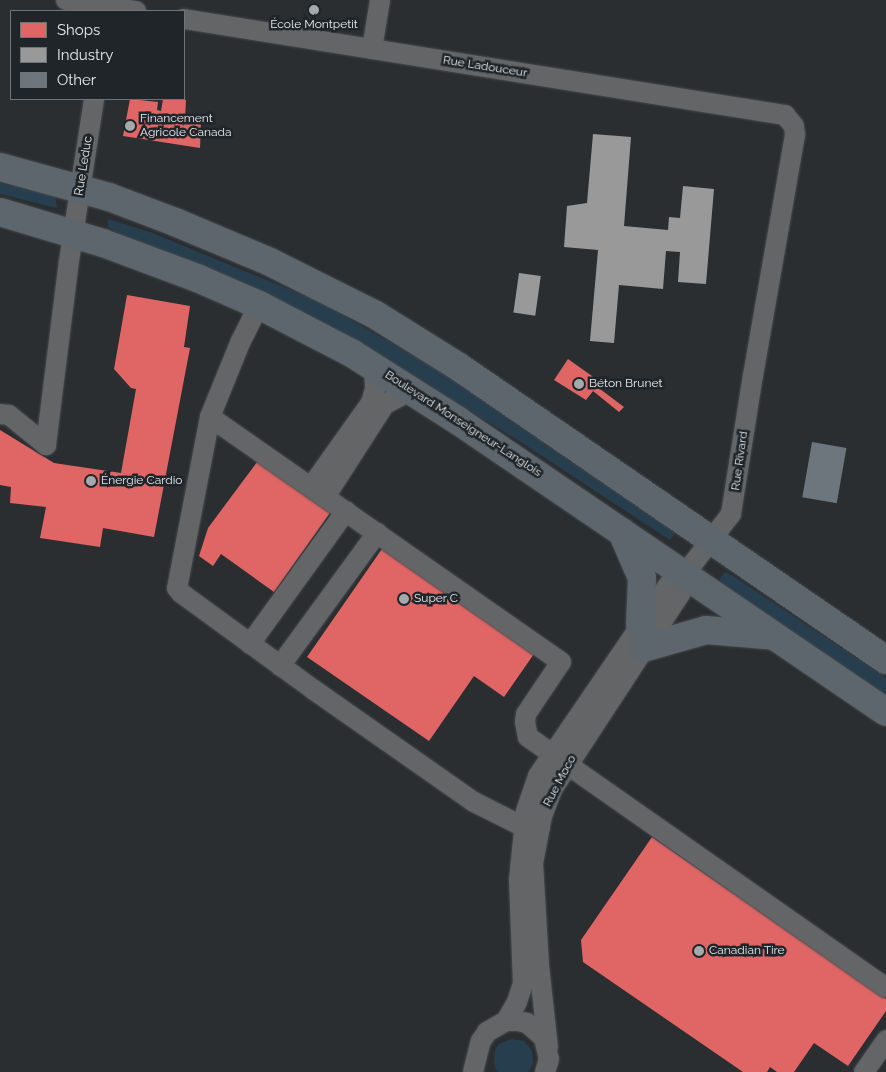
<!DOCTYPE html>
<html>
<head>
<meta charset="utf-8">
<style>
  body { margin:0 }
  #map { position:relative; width:886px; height:1072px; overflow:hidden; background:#2b2e31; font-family:Raleway,sans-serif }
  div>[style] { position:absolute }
  .green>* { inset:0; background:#273e4e }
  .shops>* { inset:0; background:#e06666 }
  .industry>* { inset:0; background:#999; transform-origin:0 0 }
  .building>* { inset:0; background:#6c767c; transform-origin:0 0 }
  .roads { filter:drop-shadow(0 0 1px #46494c) drop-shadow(0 0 1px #46494c) }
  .minor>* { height:20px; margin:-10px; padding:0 10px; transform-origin:10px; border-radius:10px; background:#636567 }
  .highway>* { height:28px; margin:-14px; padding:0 14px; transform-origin:14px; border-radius:14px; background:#5d666d }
  .dots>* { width:14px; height:14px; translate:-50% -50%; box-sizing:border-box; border:2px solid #1f2529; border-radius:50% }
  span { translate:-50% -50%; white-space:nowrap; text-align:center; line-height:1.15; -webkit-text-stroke:5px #1f2529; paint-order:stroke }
  .poi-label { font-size:12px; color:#e8ebee }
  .left { translate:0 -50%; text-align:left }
  .street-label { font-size:12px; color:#e8ebee }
  .legend { position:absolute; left:10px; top:10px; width:175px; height:90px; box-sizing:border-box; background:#1f2529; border:1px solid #6f7478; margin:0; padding:6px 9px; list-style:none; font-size:15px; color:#e8ebee }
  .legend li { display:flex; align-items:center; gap:10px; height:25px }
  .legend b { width:25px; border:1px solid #6f7478 }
</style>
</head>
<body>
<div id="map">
  <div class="green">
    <div style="clip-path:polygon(0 183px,55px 196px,57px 208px,0 194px)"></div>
    <div style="clip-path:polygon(108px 219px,150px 232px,320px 302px,447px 375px,670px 525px,675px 534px,670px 540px,519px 441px,350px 338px,121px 235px,108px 227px)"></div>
    <div style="clip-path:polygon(725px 572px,735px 577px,886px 678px,886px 695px,725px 586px,719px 580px)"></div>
    <div style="clip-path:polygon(511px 1039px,524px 1041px,532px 1051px,533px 1065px,528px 1072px,499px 1072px,496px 1069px,494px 1063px,495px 1050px,499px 1044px)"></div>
  </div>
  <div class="shops">
    <div style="clip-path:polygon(130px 99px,158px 102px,157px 110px,161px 111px,163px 99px,186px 100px,185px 119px,201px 123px,200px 148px,123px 136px)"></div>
    <div style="clip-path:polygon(127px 295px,190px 306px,184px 347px,190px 348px,154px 537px,103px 528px,100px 547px,40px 538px,46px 507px,10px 503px,11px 487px,0 485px,0 430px,54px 463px,121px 473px,136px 389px,131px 388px,114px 369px)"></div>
    <div style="clip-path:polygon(568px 359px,599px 381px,596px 386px,624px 407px,619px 412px,593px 391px,586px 400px,554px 380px)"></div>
    <div style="clip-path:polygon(260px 458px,332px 510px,274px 592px,221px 554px,213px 566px,199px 556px,208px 528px)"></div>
    <div style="clip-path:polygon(384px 546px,536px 651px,504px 697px,474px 676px,429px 741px,307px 657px)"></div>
    <div style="clip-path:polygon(652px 837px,886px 999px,886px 1011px,848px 1066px,814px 1043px,794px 1072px,777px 1072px,770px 1067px,767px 1072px,743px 1072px,583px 962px,581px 940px)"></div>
  </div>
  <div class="industry">
    <div style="clip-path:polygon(593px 134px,631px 137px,624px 226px,668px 230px,669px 217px,680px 218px,683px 186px,714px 189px,706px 284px,678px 282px,680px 252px,666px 251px,663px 289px,619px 285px,614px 343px,590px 341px,598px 250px,564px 247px,567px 206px,587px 203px)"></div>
    <div style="left:519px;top:273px;width:22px;height:40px;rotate:8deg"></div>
  </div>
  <div class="building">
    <div style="left:812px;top:442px;width:35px;height:56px;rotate:10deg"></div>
  </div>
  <div class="roads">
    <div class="minor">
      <div style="left:66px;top:0;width:71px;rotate:8.9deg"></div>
      <div style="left:184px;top:19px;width:609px;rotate:9.08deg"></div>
      <div style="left:785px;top:115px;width:14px;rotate:51deg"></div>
      <div style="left:794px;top:126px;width:9px;rotate:84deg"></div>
      <div style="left:795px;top:135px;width:244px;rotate:99.9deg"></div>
      <div style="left:753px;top:375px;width:141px;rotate:99deg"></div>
      <div style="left:731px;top:514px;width:76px;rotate:127.5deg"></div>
      <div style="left:685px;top:574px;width:21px;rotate:104deg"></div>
      <div style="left:680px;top:594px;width:204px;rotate:123.2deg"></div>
      <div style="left:568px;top:765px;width:30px;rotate:123deg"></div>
      <div style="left:552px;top:790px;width:28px;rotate:111deg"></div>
      <div style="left:542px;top:816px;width:48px;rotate:100.8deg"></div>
      <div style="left:533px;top:863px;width:102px;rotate:86.6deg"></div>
      <div style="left:539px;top:965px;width:83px;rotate:83.8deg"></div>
      <div style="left:372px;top:49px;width:50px;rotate:-80.7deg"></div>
      <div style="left:259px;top:305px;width:42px;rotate:116.6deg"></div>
      <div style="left:240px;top:343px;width:80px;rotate:112.1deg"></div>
      <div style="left:210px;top:417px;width:174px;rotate:100.9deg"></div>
      <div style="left:177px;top:588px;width:6px;rotate:51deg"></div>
      <div style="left:181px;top:593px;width:165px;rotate:36.1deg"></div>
      <div style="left:314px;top:690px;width:195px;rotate:35deg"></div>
      <div style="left:474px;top:802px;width:56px;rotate:26.6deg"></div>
      <div style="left:524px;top:827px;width:16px;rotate:4deg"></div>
      <div style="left:0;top:414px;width:9px;rotate:6deg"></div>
      <div style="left:9px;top:415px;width:48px;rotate:39deg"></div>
      <div style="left:210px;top:417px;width:428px;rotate:34.9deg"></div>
      <div style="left:561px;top:662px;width:63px;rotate:123.9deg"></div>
      <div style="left:526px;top:714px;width:8px;rotate:97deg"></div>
      <div style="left:525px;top:722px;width:15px;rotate:79deg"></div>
      <div style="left:528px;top:737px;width:437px;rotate:35deg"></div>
      <div style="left:46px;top:445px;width:185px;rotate:-82.9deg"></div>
      <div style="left:69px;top:261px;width:164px;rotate:-81.2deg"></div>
      <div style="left:311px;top:487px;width:103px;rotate:-54.5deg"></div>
      <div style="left:371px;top:403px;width:15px;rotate:-74deg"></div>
      <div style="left:375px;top:389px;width:23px;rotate:-92deg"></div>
      <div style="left:325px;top:497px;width:111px;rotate:-57.2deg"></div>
      <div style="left:385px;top:404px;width:30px;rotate:-27deg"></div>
      <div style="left:250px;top:644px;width:164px;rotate:-54.2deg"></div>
      <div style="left:280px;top:666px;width:165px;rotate:-53.9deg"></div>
      <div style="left:506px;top:1021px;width:22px;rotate:-60deg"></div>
      <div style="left:517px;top:1002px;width:19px;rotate:-72deg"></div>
      <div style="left:523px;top:984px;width:104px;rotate:-92.2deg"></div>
      <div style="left:519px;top:880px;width:69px;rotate:-84.2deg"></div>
      <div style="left:526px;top:811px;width:37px;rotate:-71deg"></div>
      <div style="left:538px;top:776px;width:232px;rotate:-55.7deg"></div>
      <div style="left:669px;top:584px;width:19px;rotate:-32deg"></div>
      <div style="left:473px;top:1072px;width:32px;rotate:-76deg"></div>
      <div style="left:481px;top:1041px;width:11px;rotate:-56deg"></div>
      <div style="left:487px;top:1032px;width:22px;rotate:-30deg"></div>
      <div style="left:506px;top:1021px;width:11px"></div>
      <div style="left:517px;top:1021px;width:10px;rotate:11deg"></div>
      <div style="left:527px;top:1023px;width:23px;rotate:41deg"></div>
      <div style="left:544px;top:1038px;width:22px;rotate:77deg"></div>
      <div style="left:549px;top:1059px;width:14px;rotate:107deg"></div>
      <div style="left:864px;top:1072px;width:39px;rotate:-55deg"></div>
    </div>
    <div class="highway">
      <div style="left:0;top:167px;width:113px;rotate:15.4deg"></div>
      <div style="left:109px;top:197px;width:71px;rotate:20.7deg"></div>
      <div style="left:175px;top:222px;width:103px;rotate:22.8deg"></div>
      <div style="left:270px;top:262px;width:116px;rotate:26.6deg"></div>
      <div style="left:374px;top:314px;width:100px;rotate:31.9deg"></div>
      <div style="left:459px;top:367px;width:518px;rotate:34.46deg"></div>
      <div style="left:0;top:212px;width:108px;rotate:16.8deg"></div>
      <div style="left:103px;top:243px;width:100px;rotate:20.4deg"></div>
      <div style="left:197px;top:278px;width:68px;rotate:23.5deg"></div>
      <div style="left:259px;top:305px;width:106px;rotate:27.5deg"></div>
      <div style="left:353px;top:354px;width:123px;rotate:32.4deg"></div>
      <div style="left:457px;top:420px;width:519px;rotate:34.24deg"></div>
      <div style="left:622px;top:532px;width:50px;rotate:66.5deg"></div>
      <div style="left:642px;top:578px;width:47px;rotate:92.4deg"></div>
      <div style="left:643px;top:648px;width:66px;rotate:-15.9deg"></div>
      <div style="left:706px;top:630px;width:68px;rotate:5deg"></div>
    </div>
  </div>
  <div class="dots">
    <div style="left:314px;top:10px;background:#a6a9ac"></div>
    <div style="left:130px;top:126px;background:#a6a9ac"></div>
    <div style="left:579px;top:384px;background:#a6a9ac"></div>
    <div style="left:91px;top:481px;background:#a6a9ac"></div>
    <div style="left:404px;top:599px;background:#a6a9ac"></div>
    <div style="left:699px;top:951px;background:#a6a9ac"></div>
  </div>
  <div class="poi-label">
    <span style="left:314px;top:25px">École Montpetit</span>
    <span class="left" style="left:140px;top:126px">Financement<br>Agricole Canada</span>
    <span class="left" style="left:589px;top:384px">Béton Brunet</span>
    <span class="left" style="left:101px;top:481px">Énergie Cardio</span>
    <span class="left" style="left:414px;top:599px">Super C</span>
    <span class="left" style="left:709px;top:951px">Canadian Tire</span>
  </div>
  <div class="street-label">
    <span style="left:485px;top:67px;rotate:9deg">Rue Ladouceur</span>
    <span style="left:84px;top:166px;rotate:-81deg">Rue Leduc</span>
    <span style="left:463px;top:424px;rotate:33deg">Boulevard Monseigneur-Langlois</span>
    <span style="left:740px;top:461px;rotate:-82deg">Rue Rivard</span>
    <span style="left:560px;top:781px;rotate:-62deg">Rue Moco</span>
  </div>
  <ul class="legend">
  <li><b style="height:14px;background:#e06666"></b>Shops</li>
  <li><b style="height:14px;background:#999"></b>Industry</li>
  <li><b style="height:14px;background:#6c767c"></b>Other</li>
  </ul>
</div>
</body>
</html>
